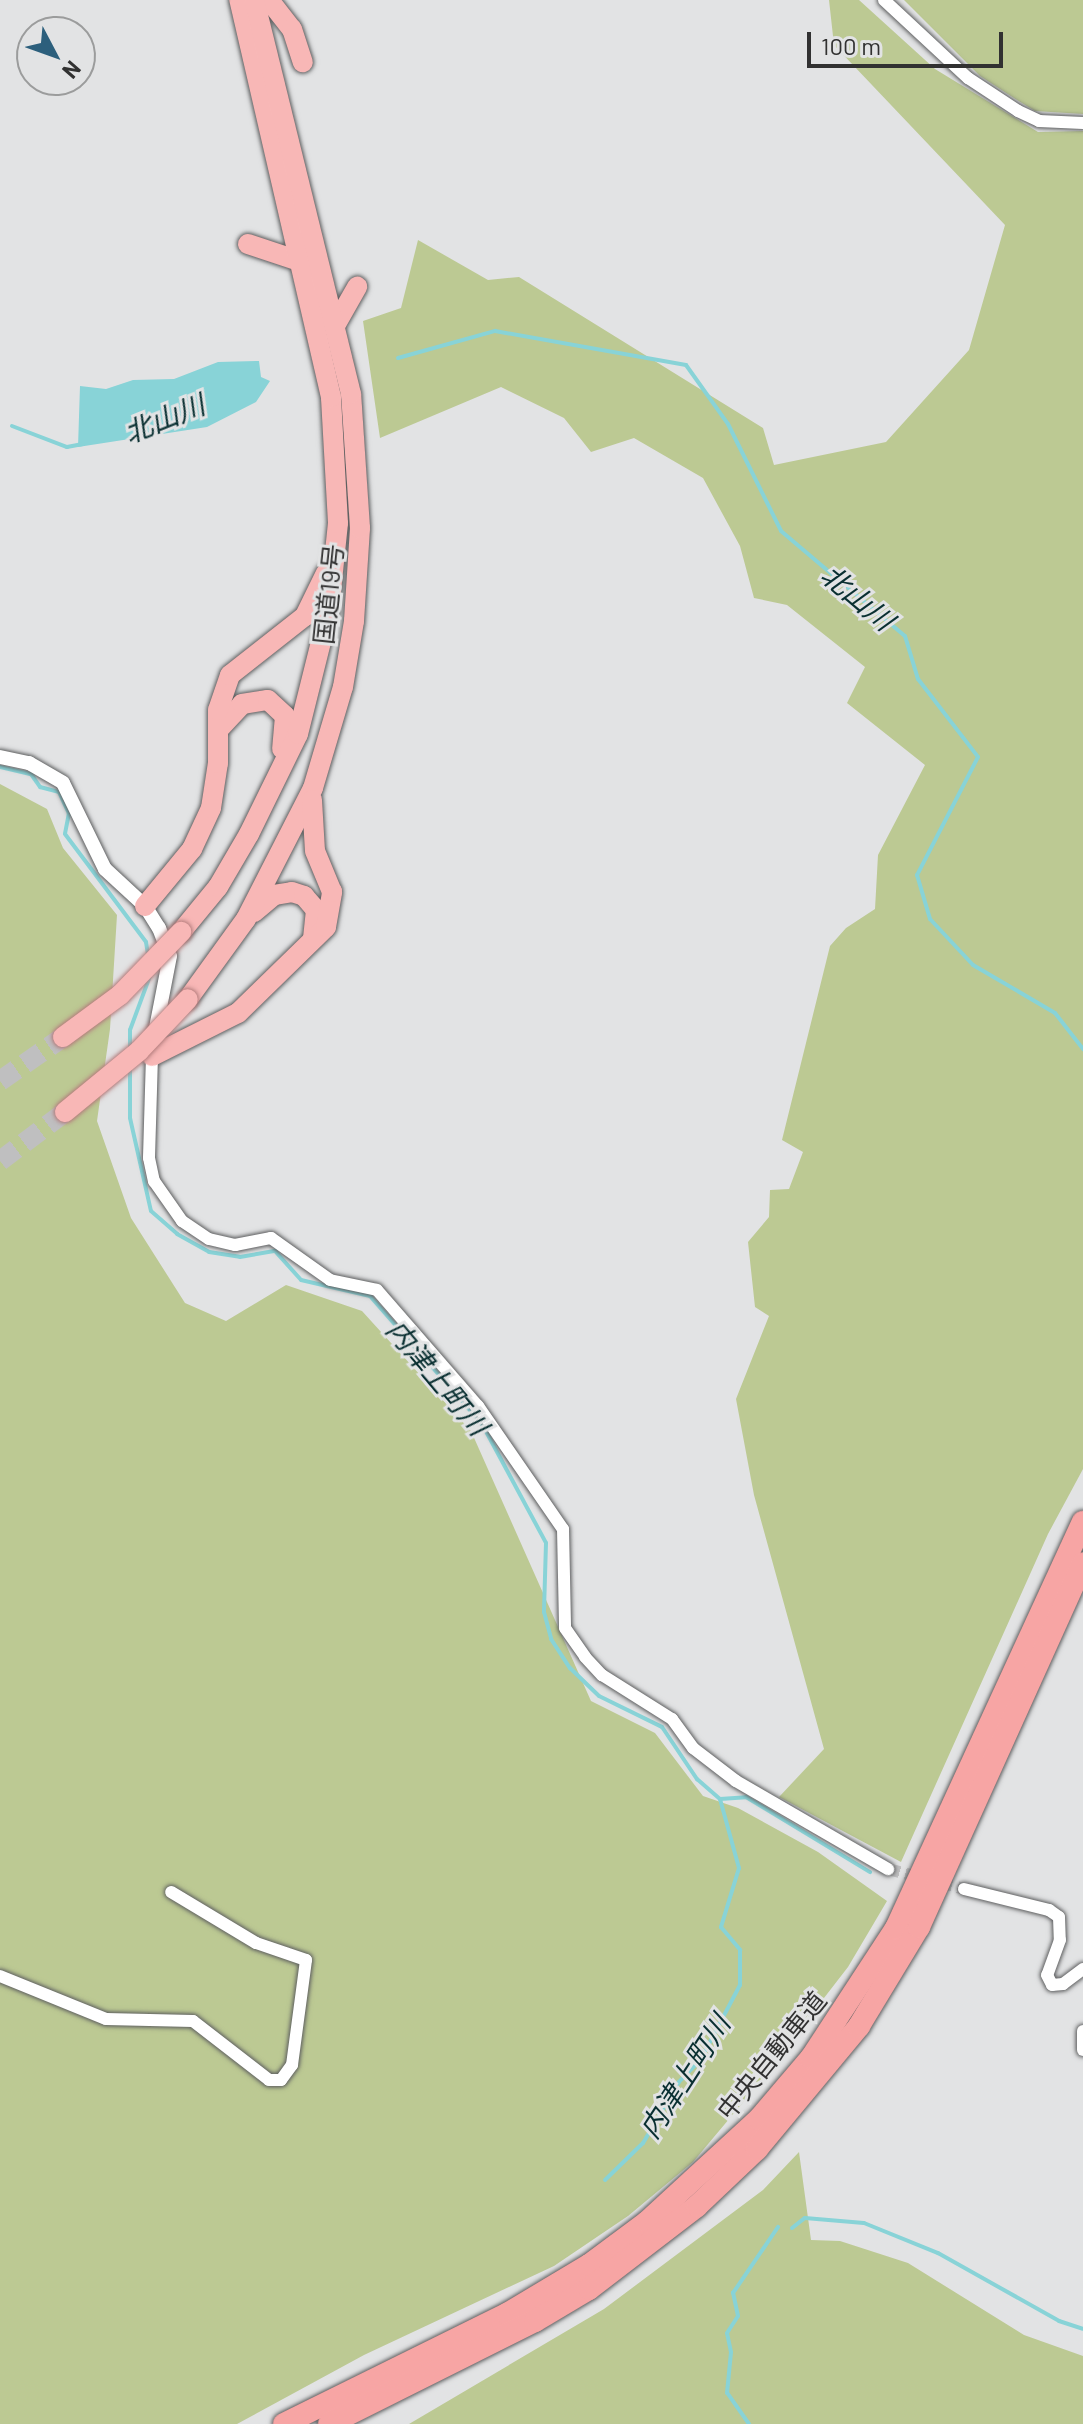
<!DOCTYPE html>
<html>
<head>
<meta charset="utf-8">
<style>
  body { margin:0 }
  #map { position:relative; width:1083px; height:2424px; overflow:hidden; background:#e2e3e4; font-family:Barlow,"Noto Sans JP",sans-serif }
  div>[style] { position:absolute }
  .green>* { inset:0; background:#bcc993 }
  .water>* { inset:0; background:#88d3d7 }
  .stream>* { height:4px; margin:-2px; padding:0 2px; transform-origin:2px; border-radius:2px; background:#88d3d7 }
  .minor-tunnel>* { height:12px; margin-top:-6px; transform-origin:0; background:repeating-linear-gradient(90deg,#bfbfc0 0 12px,transparent 0 18px) }
  .trunk-tunnel>* { height:20px; margin-top:-10px; transform-origin:0; background:repeating-linear-gradient(90deg,#bfbfc0 0 20px,transparent 0 30px) }
  .roads { filter:drop-shadow(0 0 2px #5e5f60) drop-shadow(0 0 2px #5e5f60) }
  .minor>* { height:12px; margin:-6px; padding:0 6px; transform-origin:6px; border-radius:6px; background:#fff }
  .tertiary>* { height:14px; margin:-7px; padding:0 7px; transform-origin:7px; border-radius:7px; background:#fff }
  .trunk>* { height:20px; margin:-10px; padding:0 10px; transform-origin:10px; border-radius:10px; background:#f8b7b6 }
  .motorway>* { height:22px; margin:-11px; padding:0 11px; transform-origin:11px; border-radius:11px; background:#f7a5a4 }
  .bridges { filter:drop-shadow(0 0 2px #b27c7c) drop-shadow(0 0 2px #b27c7c) }
  .trunk-bridge>* { height:20px; margin:-10px; padding:0 10px; transform-origin:10px; border-radius:10px; background:#f8b7b6 }
  span { translate:-50% -50%; white-space:nowrap; text-align:center; line-height:1.15; -webkit-text-stroke:6px #e2e3e4; paint-order:stroke }
  .street-label { font-size:26px; color:#313131 }
  .water-label { font-size:28px; color:#092f31; font-style:italic }
  .north { position:absolute; left:16px; top:16px; width:80px; height:80px; box-sizing:border-box; background:#e2e3e4; border:2px solid #9b9c9c; border-radius:50%; rotate:131deg; font-size:22px; font-weight:700; line-height:32px; text-align:center; color:#313131 }
  .north::after { content:''; display:block; margin:auto; width:28px; height:36px; background:#2c5f7c; clip-path:polygon(50% 0,100% 100%,50% 72%,0 100%) }
  .scale { position:absolute; left:807px; top:32px; width:196px; height:36px; box-sizing:border-box; border:4px solid #313131; border-top:0; padding-left:10px; font-size:24px; line-height:28px; white-space:nowrap; color:#313131; -webkit-text-stroke:6px #e2e3e4; paint-order:stroke }
</style>
</head>
<body>
<div id="map">
  <div class="green">
    <div style="clip-path:polygon(829px 0,859px 0,935px 69px,1038px 132px,1083px 131px,1083px 1469px,1048px 1534px,901px 1862px,779px 1797px,824px 1749px,754px 1495px,736px 1399px,769px 1316px,755px 1307px,748px 1242px,769px 1217px,770px 1190px,789px 1189px,803px 1152px,782px 1140px,830px 946px,846px 928px,875px 909px,878px 855px,925px 765px,847px 703px,865px 667px,787px 605px,754px 598px,740px 546px,703px 478px,634px 438px,591px 452px,564px 418px,501px 387px,380px 438px,363px 321px,401px 308px,418px 240px,488px 280px,519px 277px,763px 428px,774px 465px,886px 442px,969px 350px,1005px 225px,834px 45px)"></div>
    <div style="clip-path:polygon(904px 0,1083px 0,1083px 114px,1035px 111px,1017px 100px,980px 76px)"></div>
    <div style="clip-path:polygon(0 784px,47px 809px,63px 848px,117px 915px,110px 1029px,97px 1121px,131px 1218px,185px 1303px,226px 1321px,286px 1285px,362px 1311px,471px 1431px,591px 1701px,655px 1733px,703px 1796px,738px 1808px,818px 1852px,887px 1901px,848px 1967px,745px 2100px,693px 2162px,628px 2216px,554px 2266px,364px 2355px,237px 2424px,0 2424px)"></div>
    <div style="clip-path:polygon(799px 2152px,811px 2240px,840px 2241px,908px 2263px,1024px 2335px,1083px 2356px,1083px 2424px,409px 2424px,604px 2309px,763px 2190px)"></div>
  </div>
  <div class="water">
    <div style="clip-path:polygon(259px 361px,261px 377px,270px 381px,256px 402px,207px 427px,78px 447px,80px 386px,106px 389px,133px 380px,174px 379px,218px 362px)"></div>
  </div>
  <div class="stream">
    <div style="left:398px;top:358px;width:101px;rotate:-15.6deg"></div>
    <div style="left:495px;top:331px;width:194px;rotate:10.1deg"></div>
    <div style="left:686px;top:365px;width:72px;rotate:54.6deg"></div>
    <div style="left:728px;top:424px;width:119px;rotate:63.6deg"></div>
    <div style="left:781px;top:531px;width:162px;rotate:40.3deg"></div>
    <div style="left:905px;top:636px;width:45px;rotate:73.2deg"></div>
    <div style="left:918px;top:679px;width:98px;rotate:52.4deg"></div>
    <div style="left:978px;top:757px;width:133px;rotate:117.3deg"></div>
    <div style="left:917px;top:875px;width:46px;rotate:73.5deg"></div>
    <div style="left:930px;top:919px;width:63px;rotate:46.9deg"></div>
    <div style="left:973px;top:965px;width:95px;rotate:30.3deg"></div>
    <div style="left:1055px;top:1013px;width:46px;rotate:52.1deg"></div>
    <div style="left:12px;top:426px;width:59px;rotate:20.9deg"></div>
    <div style="left:67px;top:447px;width:16px;rotate:-11deg"></div>
    <div style="left:0;top:767px;width:32px;rotate:13deg"></div>
    <div style="left:31px;top:774px;width:16px;rotate:55deg"></div>
    <div style="left:40px;top:787px;width:20px;rotate:15deg"></div>
    <div style="left:59px;top:792px;width:23px;rotate:65deg"></div>
    <div style="left:69px;top:813px;width:21px;rotate:101deg"></div>
    <div style="left:65px;top:834px;width:135px;rotate:53.1deg"></div>
    <div style="left:146px;top:942px;width:13px;rotate:81deg"></div>
    <div style="left:130px;top:1050px;width:20px;rotate:-90deg"></div>
    <div style="left:130px;top:1030px;width:58px;rotate:-69.7deg"></div>
    <div style="left:130px;top:1067px;width:51px;rotate:90deg"></div>
    <div style="left:130px;top:1118px;width:95px;rotate:77.3deg"></div>
    <div style="left:151px;top:1211px;width:35px;rotate:41deg"></div>
    <div style="left:177px;top:1234px;width:37px;rotate:29deg"></div>
    <div style="left:209px;top:1252px;width:31px;rotate:9deg"></div>
    <div style="left:240px;top:1257px;width:36px;rotate:-10deg"></div>
    <div style="left:275px;top:1251px;width:39px;rotate:48deg"></div>
    <div style="left:301px;top:1280px;width:71px;rotate:13.1deg"></div>
    <div style="left:370px;top:1296px;width:170px;rotate:48.8deg"></div>
    <div style="left:482px;top:1424px;width:135px;rotate:61.7deg"></div>
    <div style="left:546px;top:1543px;width:69px;rotate:91.7deg"></div>
    <div style="left:544px;top:1612px;width:28px;rotate:75deg"></div>
    <div style="left:551px;top:1639px;width:35px;rotate:57deg"></div>
    <div style="left:570px;top:1668px;width:40px;rotate:44deg"></div>
    <div style="left:599px;top:1696px;width:70px;rotate:26.2deg"></div>
    <div style="left:662px;top:1727px;width:63px;rotate:56.1deg"></div>
    <div style="left:697px;top:1779px;width:30px;rotate:41deg"></div>
    <div style="left:720px;top:1799px;width:72px;rotate:74.6deg"></div>
    <div style="left:739px;top:1868px;width:62px;rotate:107deg"></div>
    <div style="left:721px;top:1927px;width:30px;rotate:50deg"></div>
    <div style="left:740px;top:1950px;width:35px;rotate:90deg"></div>
    <div style="left:740px;top:1985px;width:84px;rotate:117.8deg"></div>
    <div style="left:701px;top:2059px;width:32px;rotate:134deg"></div>
    <div style="left:679px;top:2082px;width:71px;rotate:120.5deg"></div>
    <div style="left:643px;top:2143px;width:53px;rotate:135.8deg"></div>
    <div style="left:720px;top:1799px;width:26px;rotate:-4deg"></div>
    <div style="left:746px;top:1797px;width:145px;rotate:31.2deg"></div>
    <div style="left:792px;top:2228px;width:16px;rotate:-38deg"></div>
    <div style="left:805px;top:2218px;width:59px;rotate:4.8deg"></div>
    <div style="left:864px;top:2223px;width:80px;rotate:22.1deg"></div>
    <div style="left:938px;top:2253px;width:139px;rotate:29.3deg"></div>
    <div style="left:1059px;top:2321px;width:25px;rotate:18deg"></div>
    <div style="left:749px;top:2424px;width:38px;rotate:-125deg"></div>
    <div style="left:727px;top:2393px;width:41px;rotate:-84.4deg"></div>
    <div style="left:731px;top:2352px;width:19px;rotate:-102deg"></div>
    <div style="left:727px;top:2333px;width:20px;rotate:-57deg"></div>
    <div style="left:738px;top:2316px;width:24px;rotate:-102deg"></div>
    <div style="left:733px;top:2293px;width:80px;rotate:-55.7deg"></div>
  </div>
  <div class="minor-tunnel">
    <div style="left:888px;top:1869px;width:79px;rotate:14.7deg"></div>
  </div>
  <div class="trunk-tunnel">
    <div style="left:0;top:1081px;width:77px;rotate:-34.9deg"></div>
    <div style="left:0;top:1161px;width:81px;rotate:-37deg"></div>
  </div>
  <div class="roads">
    <div class="minor">
      <div style="left:884px;top:0;width:115px;rotate:42.9deg"></div>
      <div style="left:968px;top:78px;width:60px;rotate:33.4deg"></div>
      <div style="left:1018px;top:111px;width:23px;rotate:25deg"></div>
      <div style="left:1039px;top:121px;width:44px;rotate:2.6deg"></div>
      <div style="left:152px;top:1056px;width:102px;rotate:91.7deg"></div>
      <div style="left:149px;top:1158px;width:24px;rotate:78deg"></div>
      <div style="left:154px;top:1181px;width:49px;rotate:55deg"></div>
      <div style="left:182px;top:1221px;width:32px;rotate:34deg"></div>
      <div style="left:209px;top:1239px;width:27px;rotate:13deg"></div>
      <div style="left:235px;top:1245px;width:37px;rotate:-11deg"></div>
      <div style="left:271px;top:1238px;width:72px;rotate:35.4deg"></div>
      <div style="left:330px;top:1280px;width:48px;rotate:12deg"></div>
      <div style="left:377px;top:1290px;width:154px;rotate:49deg"></div>
      <div style="left:478px;top:1406px;width:150px;rotate:55.4deg"></div>
      <div style="left:563px;top:1529px;width:99px;rotate:88.8deg"></div>
      <div style="left:565px;top:1628px;width:35px;rotate:55deg"></div>
      <div style="left:585px;top:1657px;width:25px;rotate:47deg"></div>
      <div style="left:602px;top:1675px;width:83px;rotate:32.2deg"></div>
      <div style="left:672px;top:1719px;width:36px;rotate:54deg"></div>
      <div style="left:693px;top:1748px;width:54px;rotate:37.5deg"></div>
      <div style="left:736px;top:1781px;width:176px;rotate:30.1deg"></div>
      <div style="left:964px;top:1889px;width:88px;rotate:13.9deg"></div>
      <div style="left:1049px;top:1910px;width:12px;rotate:35deg"></div>
      <div style="left:1059px;top:1917px;width:23px;rotate:88deg"></div>
      <div style="left:1060px;top:1940px;width:37px;rotate:110deg"></div>
      <div style="left:1047px;top:1975px;width:11px;rotate:63deg"></div>
      <div style="left:1052px;top:1985px;width:11px;rotate:-5deg"></div>
      <div style="left:1063px;top:1984px;width:25px;rotate:-37deg"></div>
      <div style="left:0;top:1976px;width:114px;rotate:22.1deg"></div>
      <div style="left:106px;top:2019px;width:87px;rotate:1.3deg"></div>
      <div style="left:193px;top:2021px;width:96px;rotate:37.8deg"></div>
      <div style="left:269px;top:2080px;width:12px"></div>
      <div style="left:281px;top:2080px;width:19px;rotate:-54deg"></div>
      <div style="left:292px;top:2065px;width:106px;rotate:-82.4deg"></div>
      <div style="left:306px;top:1960px;width:53px;rotate:-161.2deg"></div>
      <div style="left:256px;top:1943px;width:99px;rotate:-149deg"></div>
      <div style="left:1083px;top:2031px;width:19px;rotate:90deg"></div>
    </div>
    <div class="tertiary">
      <div style="left:0;top:757px;width:30px;rotate:12deg"></div>
      <div style="left:29px;top:763px;width:39px;rotate:30deg"></div>
      <div style="left:63px;top:783px;width:96px;rotate:64deg"></div>
      <div style="left:105px;top:869px;width:54px;rotate:42.8deg"></div>
      <div style="left:145px;top:906px;width:26px;rotate:58deg"></div>
      <div style="left:159px;top:928px;width:30px;rotate:69deg"></div>
      <div style="left:170px;top:956px;width:78px;rotate:101deg"></div>
    </div>
    <div class="trunk">
      <div style="left:269px;top:0;width:37px;rotate:52deg"></div>
      <div style="left:292px;top:29px;width:35px;rotate:72deg"></div>
      <div style="left:248px;top:244px;width:57px;rotate:18.4deg"></div>
      <div style="left:336px;top:324px;width:43px;rotate:-60.4deg"></div>
      <div style="left:219px;top:729px;width:34px;rotate:-47deg"></div>
      <div style="left:242px;top:704px;width:26px;rotate:-9deg"></div>
      <div style="left:268px;top:700px;width:23px;rotate:43deg"></div>
      <div style="left:285px;top:716px;width:33px;rotate:95deg"></div>
      <div style="left:145px;top:906px;width:74px;rotate:-50.5deg"></div>
      <div style="left:192px;top:849px;width:45px;rotate:-65.1deg"></div>
      <div style="left:211px;top:808px;width:46px;rotate:-81.2deg"></div>
      <div style="left:218px;top:763px;width:53px;rotate:-90deg"></div>
      <div style="left:218px;top:710px;width:37px;rotate:-71deg"></div>
      <div style="left:230px;top:675px;width:95px;rotate:-38.2deg"></div>
      <div style="left:305px;top:616px;width:48px;rotate:-64deg"></div>
      <div style="left:254px;top:912px;width:26px;rotate:-40deg"></div>
      <div style="left:274px;top:895px;width:18px;rotate:-9deg"></div>
      <div style="left:292px;top:892px;width:13px;rotate:18deg"></div>
      <div style="left:304px;top:896px;width:18px;rotate:49deg"></div>
      <div style="left:316px;top:910px;width:28px;rotate:96deg"></div>
      <div style="left:181px;top:932px;width:58px;rotate:-50.6deg"></div>
      <div style="left:218px;top:887px;width:61px;rotate:-59.7deg"></div>
      <div style="left:249px;top:834px;width:111px;rotate:-63.9deg"></div>
      <div style="left:298px;top:734px;width:128px;rotate:-76deg"></div>
      <div style="left:329px;top:610px;width:87px;rotate:-84.1deg"></div>
      <div style="left:338px;top:523px;width:126px;rotate:-93.2deg"></div>
      <div style="left:331px;top:397px;width:408px;rotate:-103deg"></div>
      <div style="left:188px;top:999px;width:99px;rotate:-54.1deg"></div>
      <div style="left:246px;top:919px;width:147px;rotate:-62.9deg"></div>
      <div style="left:313px;top:788px;width:105px;rotate:-73.5deg"></div>
      <div style="left:343px;top:687px;width:67px;rotate:-80.5deg"></div>
      <div style="left:354px;top:621px;width:93px;rotate:-86.3deg"></div>
      <div style="left:360px;top:528px;width:134px;rotate:-93.8deg"></div>
      <div style="left:351px;top:394px;width:406px;rotate:-103.8deg"></div>
      <div style="left:152px;top:1056px;width:96px;rotate:-26.6deg"></div>
      <div style="left:238px;top:1013px;width:123px;rotate:-44.3deg"></div>
      <div style="left:326px;top:927px;width:36px;rotate:-80deg"></div>
      <div style="left:332px;top:892px;width:44px;rotate:-112.5deg"></div>
      <div style="left:315px;top:851px;width:51px;rotate:-93.4deg"></div>
    </div>
    <div class="motorway">
      <div style="left:284px;top:2424px;width:249px;rotate:-26.3deg"></div>
      <div style="left:507px;top:2314px;width:96px;rotate:-30.9deg"></div>
      <div style="left:589px;top:2265px;width:72px;rotate:-36.6deg"></div>
      <div style="left:647px;top:2222px;width:152px;rotate:-42.6deg"></div>
      <div style="left:759px;top:2119px;width:80px;rotate:-49.6deg"></div>
      <div style="left:811px;top:2058px;width:155px;rotate:-56.8deg"></div>
      <div style="left:896px;top:1928px;width:447px;rotate:-65.3deg"></div>
      <div style="left:329px;top:2424px;width:230px;rotate:-26.6deg"></div>
      <div style="left:535px;top:2321px;width:63px;rotate:-30.7deg"></div>
      <div style="left:589px;top:2289px;width:136px;rotate:-37.5deg"></div>
      <div style="left:697px;top:2206px;width:83px;rotate:-43.5deg"></div>
      <div style="left:757px;top:2149px;width:160px;rotate:-50.3deg"></div>
      <div style="left:859px;top:2026px;width:116px;rotate:-58.8deg"></div>
      <div style="left:919px;top:1927px;width:399px;rotate:-65.7deg"></div>
    </div>
  </div>
  <div class="bridges">
    <div class="trunk-bridge">
      <div style="left:63px;top:1037px;width:71px;rotate:-36.4deg"></div>
      <div style="left:120px;top:995px;width:88px;rotate:-45.9deg"></div>
      <div style="left:65px;top:1112px;width:96px;rotate:-39.5deg"></div>
      <div style="left:139px;top:1051px;width:71px;rotate:-46.7deg"></div>
    </div>
  </div>
  <div class="street-label">
    <span style="left:328px;top:594px;rotate:-84deg">国道19号</span>
    <span style="left:771px;top:2055px;rotate:-51deg">中央自動車道</span>
  </div>
  <div class="water-label">
    <span style="left:164px;top:418px;rotate:-22deg">北山川</span>
    <span style="left:858px;top:597px;rotate:40deg">北山川</span>
    <span style="left:438px;top:1377px;rotate:50deg">内津上町川</span>
    <span style="left:684px;top:2076px;rotate:-57deg">内津上町川</span>
  </div>
  <div class="north">N</div>
  <div class="scale">100 m</div>
</div>
</body>
</html>
